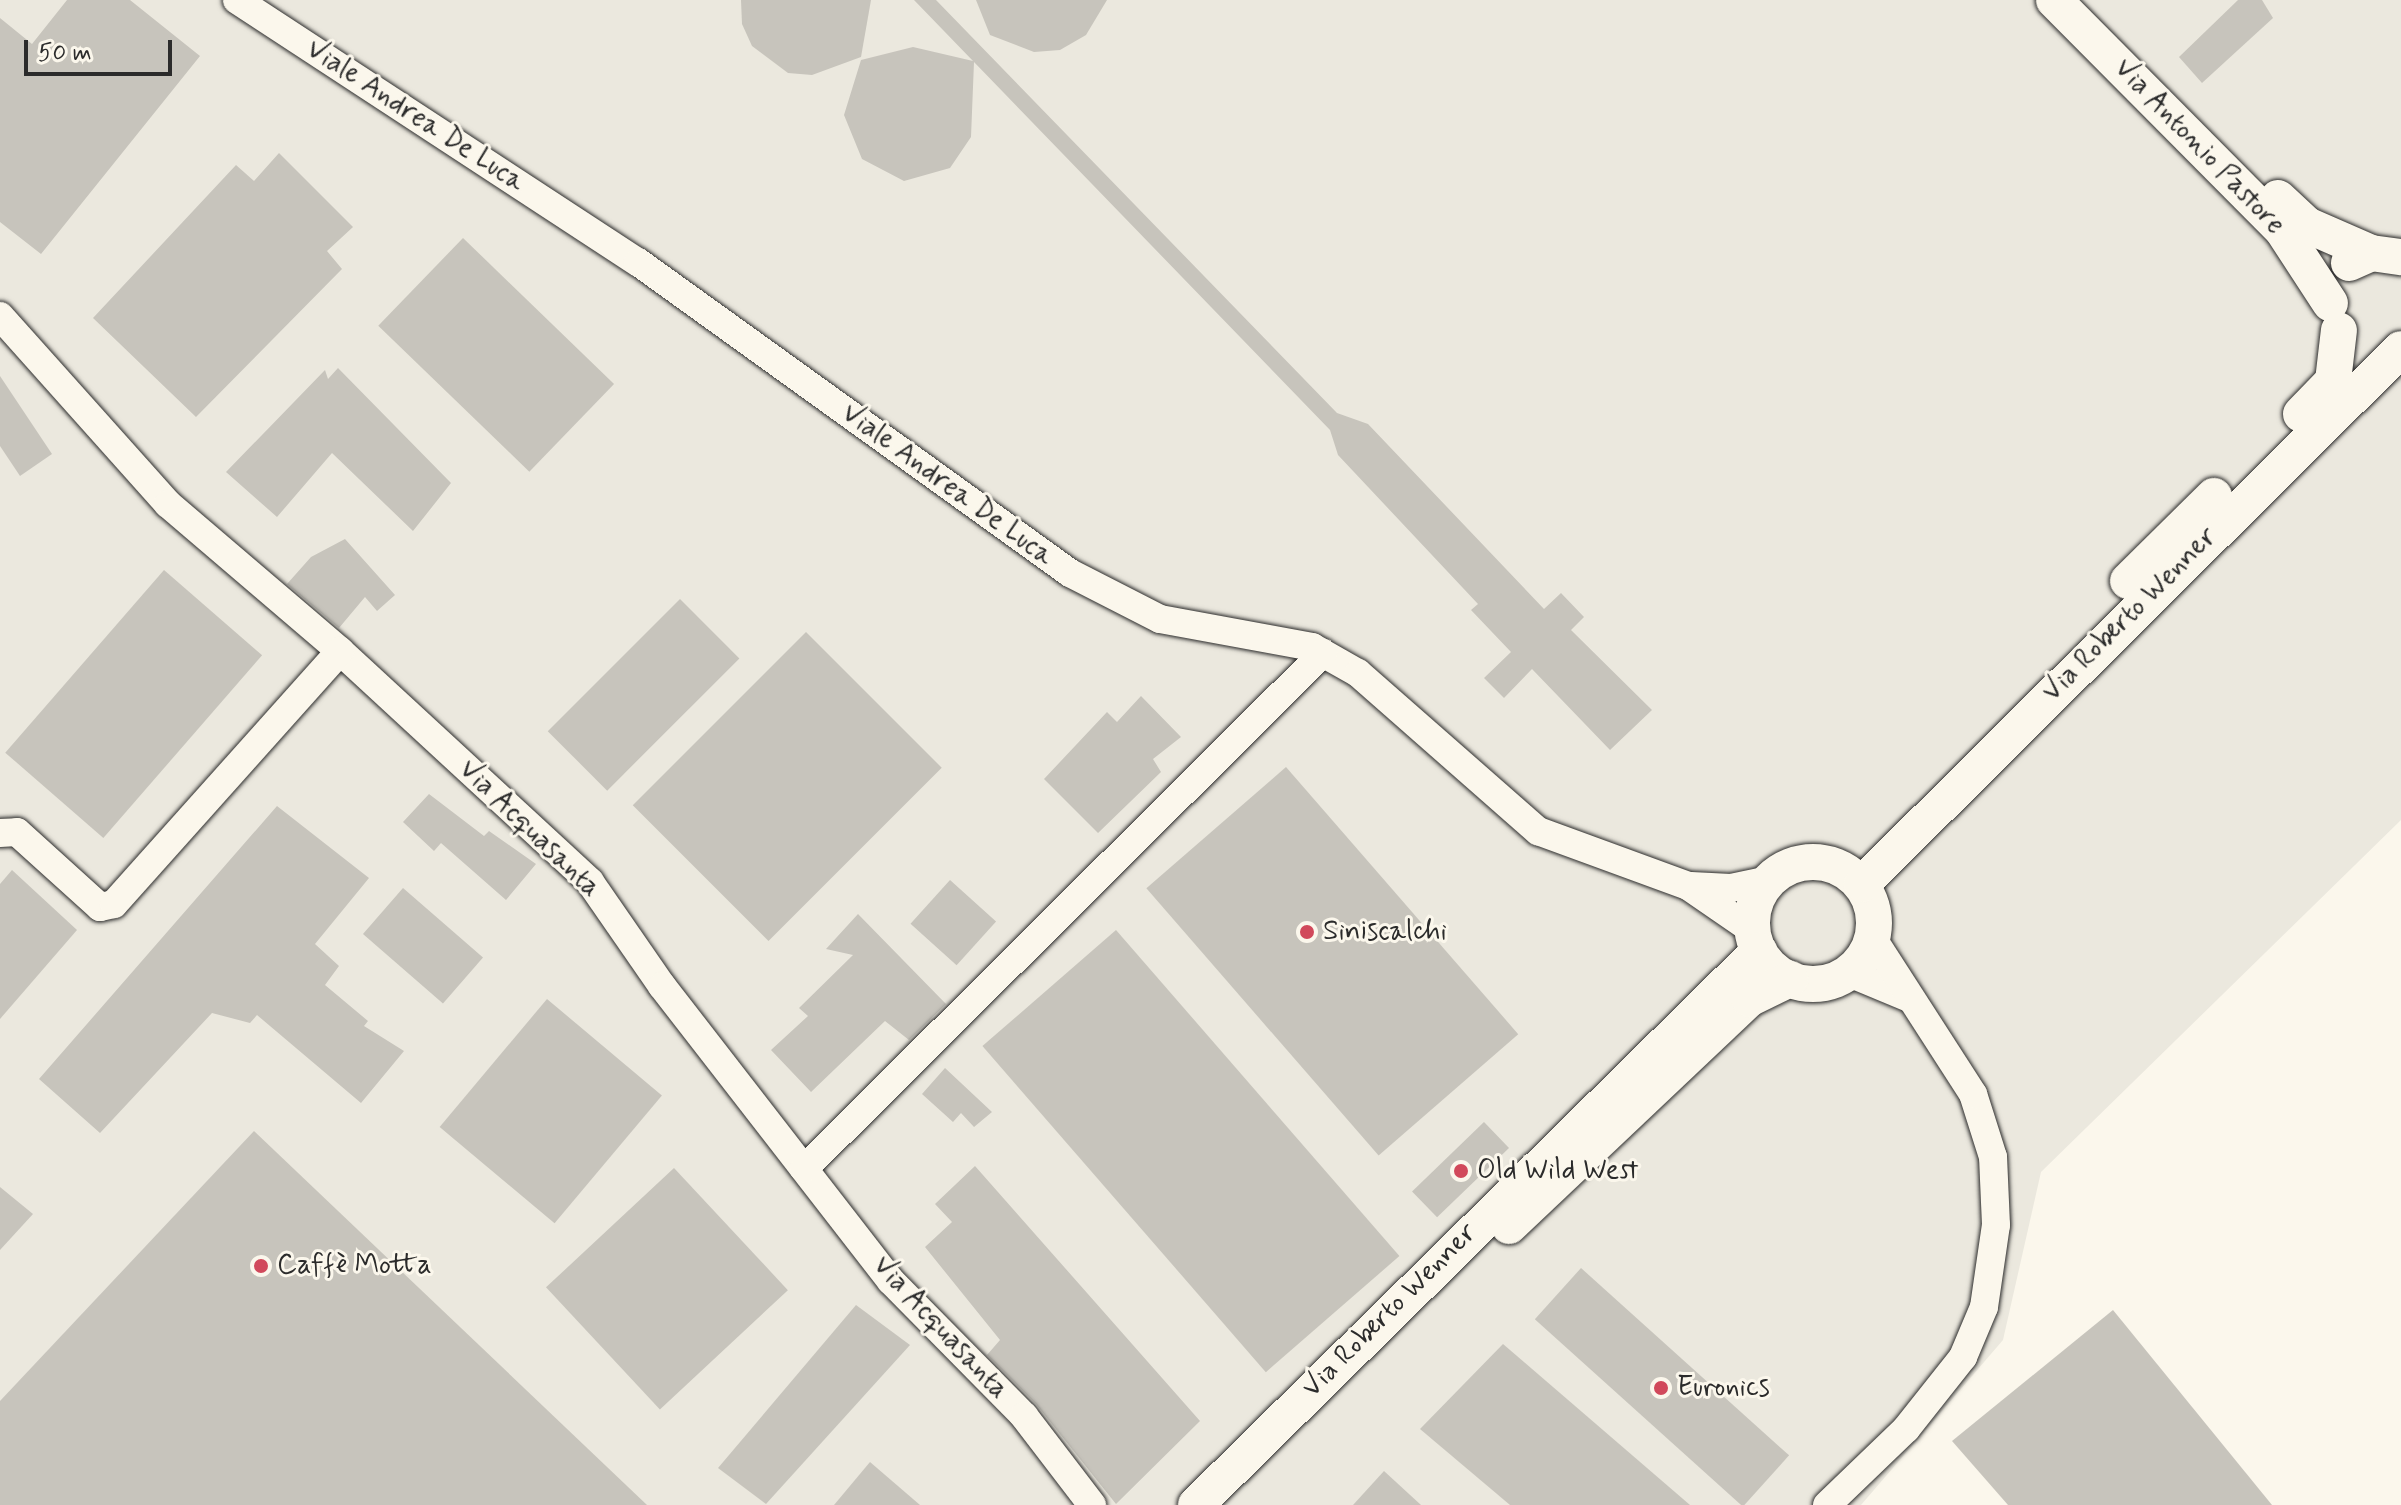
<!DOCTYPE html>
<html>
<head>
<meta charset="utf-8">
<style>
  body { margin:0 }
  #map { position:relative; width:2401px; height:1505px; overflow:hidden; background:#fbf7ec; font-family:Mynerve,sans-serif }
  div>[style] { position:absolute }
  .built>* { inset:0; background:#ebe8de }
  .building>* { inset:0; background:#c7c4bc; transform-origin:0 0 }
  .roads { filter:drop-shadow(0 0 2px #2b2b2b) drop-shadow(0 0 2px #2b2b2b) }
  .minor>* { height:28px; margin:-14px; padding:0 14px; transform-origin:14px; border-radius:14px; background:#fbf7ec }
  .major>* { height:36px; margin:-18px; padding:0 18px; transform-origin:18px; border-radius:18px; background:#fbf7ec }
  .major>.ring { margin:-18px; padding:0; box-sizing:content-box; background:none; border:36px solid #fbf7ec; border-radius:50% }
  .dots>* { width:22px; height:22px; translate:-50% -50%; box-sizing:border-box; border:4px solid #fbf7ec; border-radius:50% }
  span { translate:-50% -50%; white-space:nowrap; text-align:center; line-height:1.15; -webkit-text-stroke:6px #fbf7ec; paint-order:stroke }
  .street-label { font-size:28px; color:#2b2b2b }
  .poi-label { font-size:28px; color:#2b2b2b }
  .left { translate:0 -50%; text-align:left }
  .scale { position:absolute; left:24px; top:40px; width:148px; height:36px; box-sizing:border-box; border:4px solid #2b2b2b; border-top:0; padding-left:10px; font-size:24px; line-height:28px; white-space:nowrap; color:#2b2b2b; -webkit-text-stroke:6px #fbf7ec; paint-order:stroke }
</style>
</head>
<body>
<div id="map">
  <div class="built">
    <div style="clip-path:polygon(0 0,2401px 0,2401px 820px,2041px 1172px,2003px 1340px,1861px 1505px,0 1505px)"></div>
  </div>
  <div class="building">
    <div style="clip-path:polygon(67px 0,130px 0,200px 56px,41px 254px,0 222px,0 18px,32px 44px)"></div>
    <div style="clip-path:polygon(741px 0,871px 0,861px 57px,812px 75px,788px 73px,752px 46px,742px 24px)"></div>
    <div style="clip-path:polygon(914px 0,936px 0,1337px 413px,1368px 424px,1544px 609px,1561px 593px,1584px 617px,1571px 630px,1652px 710px,1610px 750px,1532px 669px,1504px 698px,1484px 678px,1511px 652px,1471px 610px,1478px 604px,1338px 455px,1330px 430px,974px 62px,971px 137px,950px 168px,904px 181px,862px 159px,844px 115px,861px 60px,913px 47px,973px 61px)"></div>
    <div style="clip-path:polygon(976px 0,1107px 0,1086px 35px,1060px 50px,1034px 52px,990px 35px)"></div>
    <div style="clip-path:polygon(2238px 0,2262px 0,2273px 18px,2202px 83px,2179px 57px)"></div>
    <div style="clip-path:polygon(279px 153px,353px 227px,327px 251px,342px 269px,196px 417px,93px 318px,236px 165px,254px 181px)"></div>
    <div style="left:463px;top:238px;width:210px;height:122px;rotate:44deg"></div>
    <div style="clip-path:polygon(338px 368px,451px 483px,413px 531px,332px 453px,277px 517px,226px 472px,325px 370px,328px 379px)"></div>
    <div style="clip-path:polygon(0 376px,52px 454px,20px 476px,0 446px)"></div>
    <div style="clip-path:polygon(345px 539px,395px 595px,377px 611px,365px 597px,339px 628px,287px 584px,311px 557px)"></div>
    <div style="left:164px;top:570px;width:130px;height:242px;rotate:41deg"></div>
    <div style="left:680px;top:599px;width:84px;height:187px;rotate:45deg"></div>
    <div style="left:806px;top:632px;width:192px;height:245px;rotate:45deg"></div>
    <div style="clip-path:polygon(1141px 696px,1181px 737px,1153px 759px,1161px 772px,1098px 833px,1044px 779px,1107px 712px,1117px 722px)"></div>
    <div style="left:1286px;top:767px;width:354px;height:185px;rotate:49deg"></div>
    <div style="clip-path:polygon(429px 794px,484px 836px,489px 831px,536px 864px,506px 900px,441px 843px,434px 851px,403px 822px)"></div>
    <div style="clip-path:polygon(277px 806px,369px 878px,315px 944px,339px 966px,325px 985px,368px 1021px,364px 1026px,404px 1051px,361px 1103px,257px 1015px,250px 1023px,212px 1013px,100px 1133px,39px 1079px)"></div>
    <div style="clip-path:polygon(12px 870px,77px 930px,0 1019px,0 884px)"></div>
    <div style="left:950px;top:880px;width:62px;height:59px;rotate:42deg"></div>
    <div style="left:403px;top:888px;width:106px;height:61px;rotate:41deg"></div>
    <div style="clip-path:polygon(858px 914px,946px 1004px,909px 1040px,885px 1021px,811px 1092px,771px 1050px,808px 1016px,799px 1008px,853px 955px,826px 949px)"></div>
    <div style="left:1116px;top:930px;width:432px;height:177px;rotate:49deg"></div>
    <div style="left:547px;top:999px;width:150px;height:167px;rotate:40deg"></div>
    <div style="clip-path:polygon(945px 1068px,992px 1112px,974px 1127px,961px 1113px,953px 1122px,922px 1094px)"></div>
    <div style="left:1484px;top:1122px;width:36px;height:100px;rotate:46deg"></div>
    <div style="clip-path:polygon(254px 1131px,647px 1505px,0 1505px,0 1401px)"></div>
    <div style="clip-path:polygon(975px 1166px,1200px 1421px,1116px 1504px,1036px 1404px,987px 1355px,1000px 1340px,925px 1247px,952px 1222px,935px 1204px)"></div>
    <div style="left:674px;top:1168px;width:167px;height:175px;rotate:47deg"></div>
    <div style="clip-path:polygon(0 1187px,33px 1214px,0 1250px)"></div>
    <div style="left:1581px;top:1268px;width:280px;height:69px;rotate:42deg"></div>
    <div style="clip-path:polygon(856px 1305px,910px 1345px,766px 1504px,718px 1468px)"></div>
    <div style="clip-path:polygon(2113px 1310px,2272px 1505px,2008px 1505px,1952px 1441px)"></div>
    <div style="clip-path:polygon(1503px 1344px,1690px 1505px,1510px 1505px,1420px 1429px)"></div>
    <div style="clip-path:polygon(870px 1462px,920px 1505px,834px 1505px)"></div>
    <div style="clip-path:polygon(1384px 1471px,1421px 1505px,1353px 1505px)"></div>
  </div>
  <div class="roads">
    <div class="minor">
      <div style="left:237px;top:0;width:479px;rotate:33.2deg"></div>
      <div style="left:638px;top:262px;width:532px;rotate:35.75deg"></div>
      <div style="left:1070px;top:573px;width:101px;rotate:27.1deg"></div>
      <div style="left:1160px;top:619px;width:155px;rotate:10.4deg"></div>
      <div style="left:1312px;top:647px;width:53px;rotate:29.5deg"></div>
      <div style="left:1358px;top:673px;width:240px;rotate:41.3deg"></div>
      <div style="left:1538px;top:831px;width:160px;rotate:20.1deg"></div>
      <div style="left:1688px;top:886px;width:78px;rotate:34.5deg"></div>
      <div style="left:0;top:316px;width:252px;rotate:48.2deg"></div>
      <div style="left:168px;top:504px;width:226px;rotate:40.5deg"></div>
      <div style="left:340px;top:651px;width:340px;rotate:42.7deg"></div>
      <div style="left:590px;top:882px;width:126px;rotate:55.3deg"></div>
      <div style="left:662px;top:986px;width:373px;rotate:52.2deg"></div>
      <div style="left:891px;top:1281px;width:190px;rotate:45.4deg"></div>
      <div style="left:1024px;top:1416px;width:112px;rotate:52.6deg"></div>
      <div style="left:0;top:833px;width:17px;rotate:-3deg"></div>
      <div style="left:17px;top:832px;width:112px;rotate:42.1deg"></div>
      <div style="left:100px;top:907px;width:14px;rotate:-12deg"></div>
      <div style="left:114px;top:904px;width:339px;rotate:-48.2deg"></div>
      <div style="left:1691px;top:886px;width:40px;rotate:2.9deg"></div>
      <div style="left:1731px;top:888px;width:39px;rotate:-12deg"></div>
      <div style="left:1849px;top:973px;width:65px;rotate:22.6deg"></div>
      <div style="left:804px;top:1169px;width:732px;rotate:-44.83deg"></div>
      <div style="left:1827px;top:1505px;width:110px;rotate:-43.9deg"></div>
      <div style="left:1906px;top:1429px;width:92px;rotate:-51.6deg"></div>
      <div style="left:1963px;top:1357px;width:54px;rotate:-67.2deg"></div>
      <div style="left:1984px;top:1307px;width:83px;rotate:-81.7deg"></div>
      <div style="left:1996px;top:1225px;width:68px;rotate:-92.5deg"></div>
      <div style="left:1993px;top:1157px;width:66px;rotate:-107.6deg"></div>
      <div style="left:1973px;top:1094px;width:184px;rotate:-122.8deg"></div>
    </div>
    <div class="major">
      <div style="left:2054px;top:0;width:325px;rotate:45.2deg"></div>
      <div style="left:2283px;top:231px;width:86px;rotate:56.9deg"></div>
      <div style="left:2278px;top:198px;width:40px;rotate:43deg"></div>
      <div style="left:2307px;top:225px;width:70px;rotate:23.6deg"></div>
      <div style="left:2349px;top:263px;width:24px;rotate:-24deg"></div>
      <div style="left:2371px;top:253px;width:30px;rotate:8deg"></div>
      <div style="left:2301px;top:414px;width:46px;rotate:-45.9deg"></div>
      <div style="left:2333px;top:381px;width:51px;rotate:-83.3deg"></div>
      <div style="left:2128px;top:581px;width:121px;rotate:-44.7deg"></div>
      <div class="ring" style="left:1752px;top:862px;width:86px;height:86px"></div>
      <div style="left:1862px;top:884px;width:759px;rotate:-44.79deg"></div>
      <div style="left:1509px;top:1226px;width:330px;rotate:-43.4deg"></div>
      <div style="left:1749px;top:999px;width:46px;rotate:-26deg"></div>
      <div style="left:1196px;top:1505px;width:790px;rotate:-44.54deg"></div>
    </div>
  </div>
  <div class="dots">
    <div style="left:1307px;top:932px;background:#d1495b"></div>
    <div style="left:1461px;top:1171px;background:#d1495b"></div>
    <div style="left:261px;top:1266px;background:#d1495b"></div>
    <div style="left:1661px;top:1388px;background:#d1495b"></div>
  </div>
  <div class="street-label">
    <span style="left:415px;top:116px;rotate:33deg">Viale Andrea De Luca</span>
    <span style="left:2199px;top:147px;rotate:46deg">Via Antonio Pastore</span>
    <span style="left:947px;top:485px;rotate:36deg">Viale Andrea De Luca</span>
    <span style="left:2130px;top:615px;rotate:-45deg">Via Roberto Wenner</span>
    <span style="left:529px;top:829px;rotate:44deg">Via Acquasanta</span>
    <span style="left:1390px;top:1311px;rotate:-45deg">Via Roberto Wenner</span>
    <span style="left:940px;top:1328px;rotate:47deg">Via Acquasanta</span>
  </div>
  <div class="poi-label">
    <span class="left" style="left:1323px;top:932px">Siniscalchi</span>
    <span class="left" style="left:1477px;top:1171px">Old Wild West</span>
    <span class="left" style="left:277px;top:1266px">Caffè Motta</span>
    <span class="left" style="left:1677px;top:1388px">Euronics</span>
  </div>
  <div class="scale">50 m</div>
</div>
</body>
</html>
